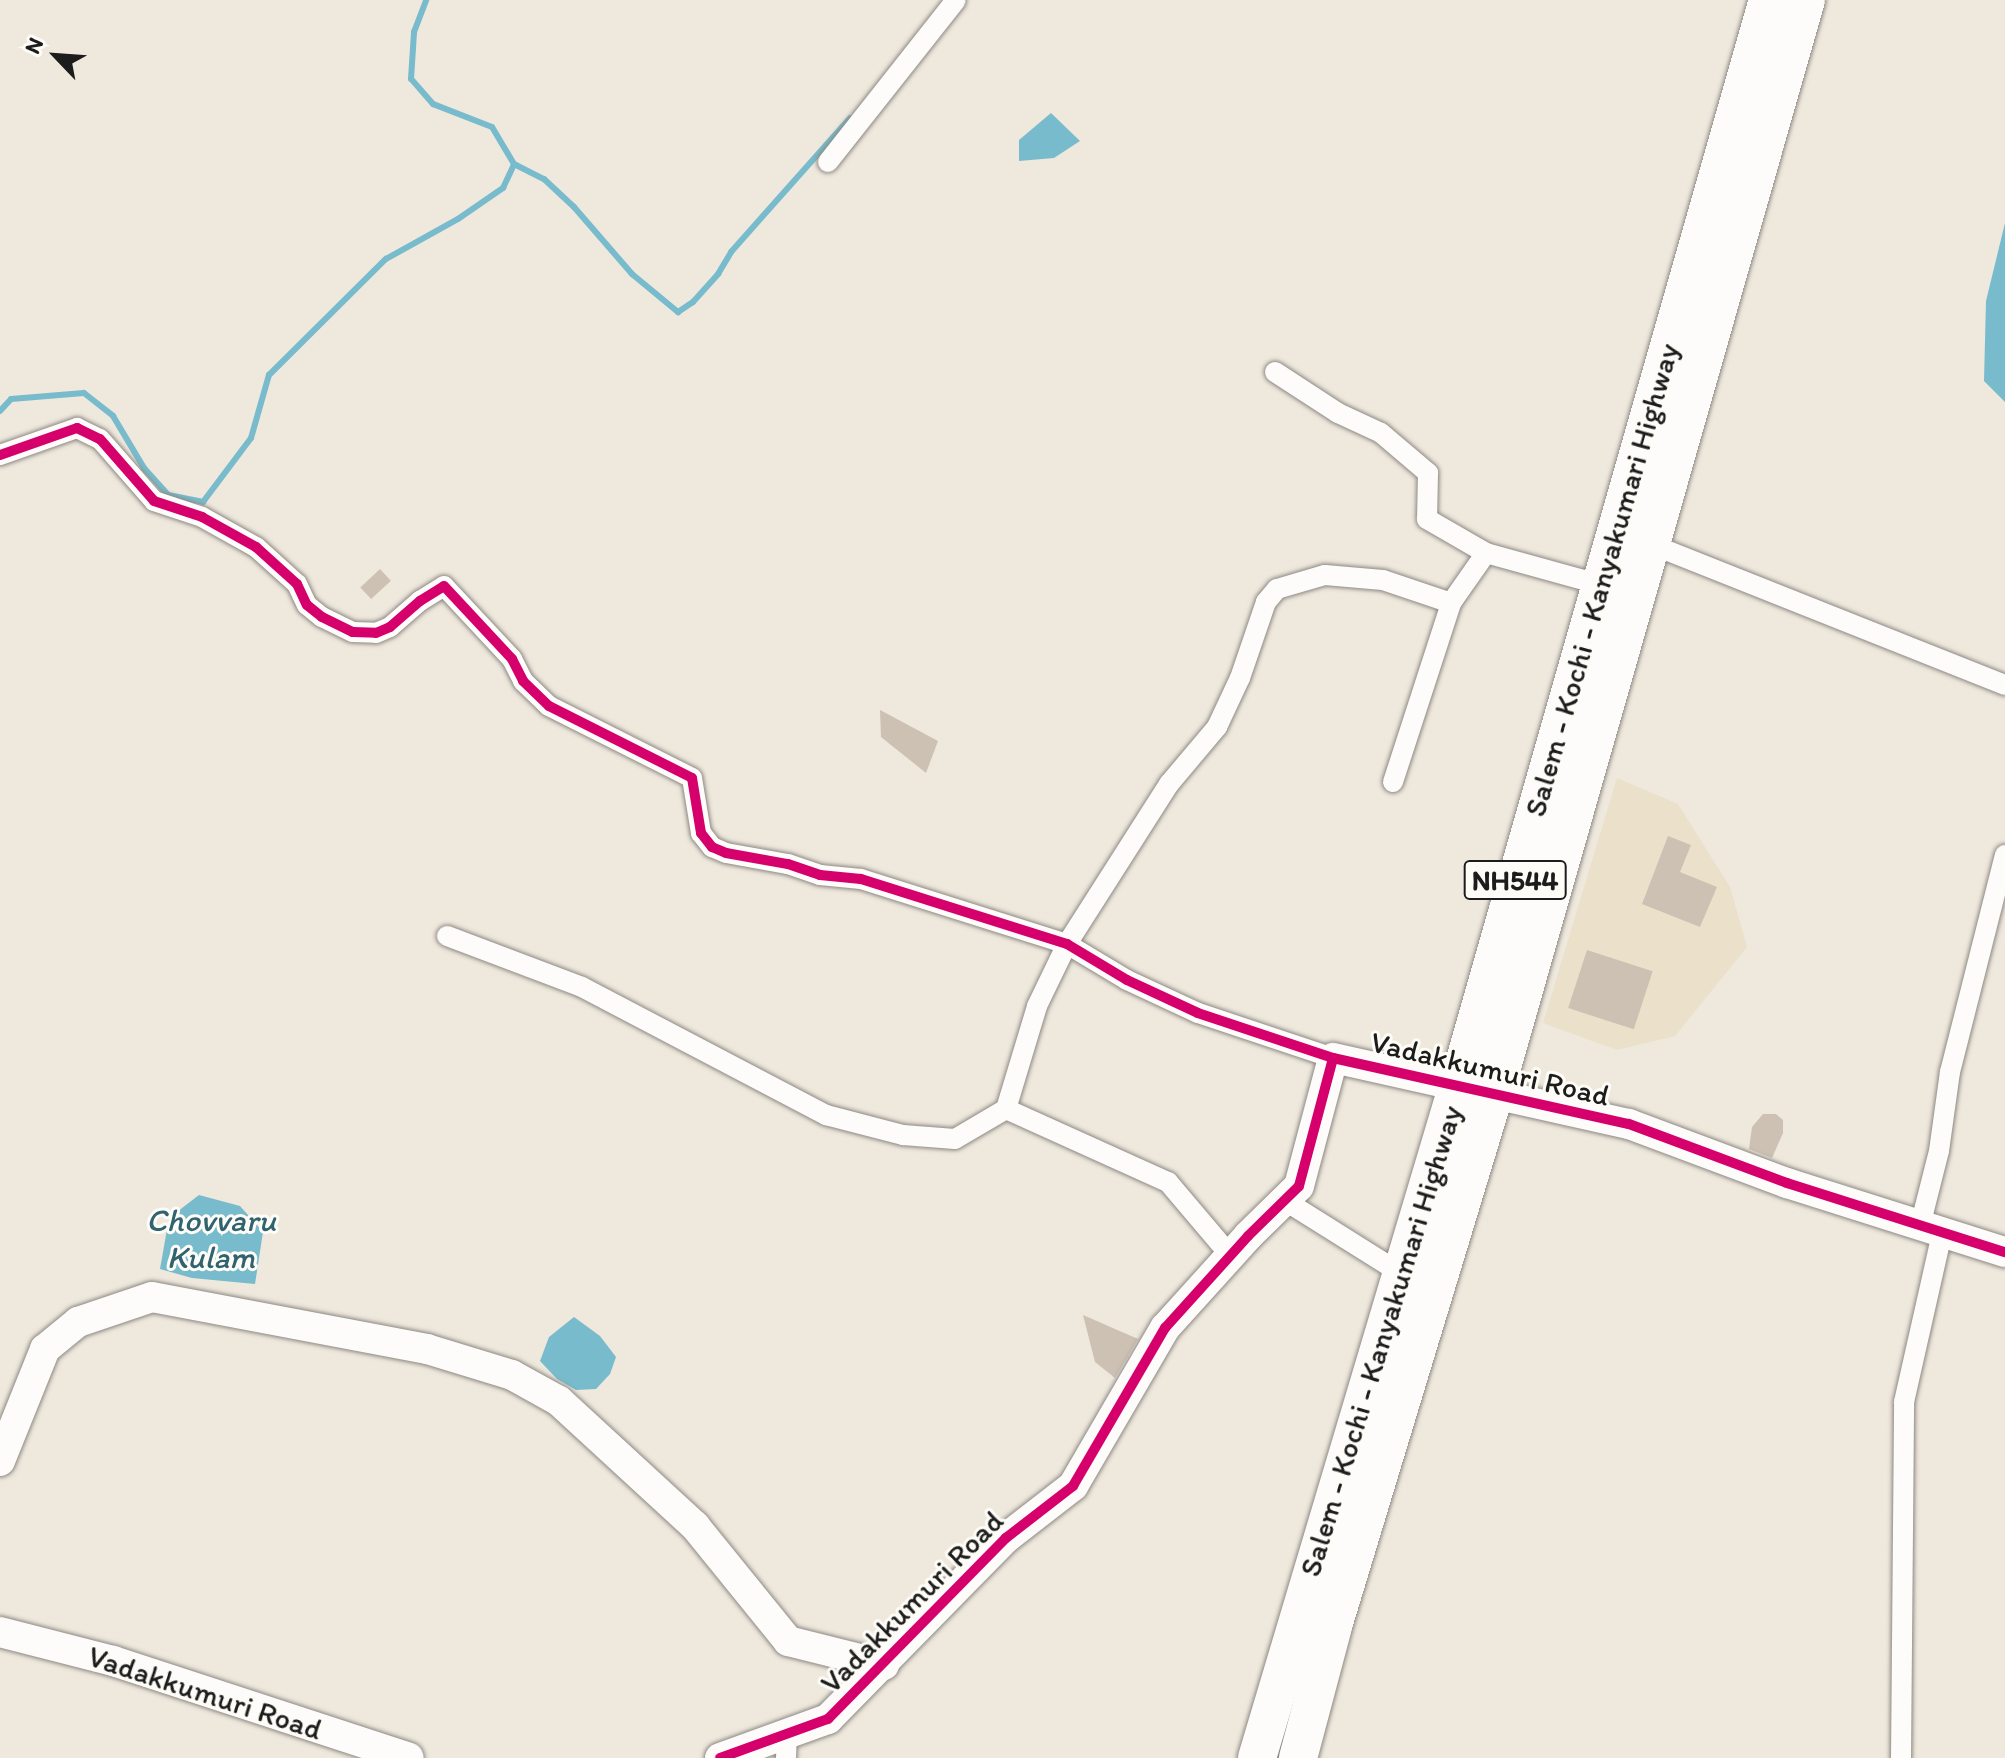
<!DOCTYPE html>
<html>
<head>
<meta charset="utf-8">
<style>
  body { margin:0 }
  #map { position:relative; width:2005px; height:1758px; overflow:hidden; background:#efe8dd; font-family:Itim,sans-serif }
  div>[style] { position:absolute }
  .built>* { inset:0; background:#ebe0ca }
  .water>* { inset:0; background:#7bc }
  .stream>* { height:6px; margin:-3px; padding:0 3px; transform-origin:3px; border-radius:3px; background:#7bc }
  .building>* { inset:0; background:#cdc1b3; transform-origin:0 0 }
  .roads { filter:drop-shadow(0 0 2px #8c8983) drop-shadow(0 0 2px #8c8983) }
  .street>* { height:20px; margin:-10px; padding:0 10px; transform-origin:10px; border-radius:10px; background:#fdfcfa }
  .secondary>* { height:30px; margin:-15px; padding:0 15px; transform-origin:15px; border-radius:15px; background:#fdfcfa }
  .highway>* { height:38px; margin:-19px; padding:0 19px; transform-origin:19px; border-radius:19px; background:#fdfcfa }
  .cycleway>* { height:10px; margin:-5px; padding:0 5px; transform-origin:5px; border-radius:5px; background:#d6006c }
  span { translate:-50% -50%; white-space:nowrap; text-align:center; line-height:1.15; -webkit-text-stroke:6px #fdfcf7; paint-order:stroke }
  .shield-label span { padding:2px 6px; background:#fdfcf7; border:2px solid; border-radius:6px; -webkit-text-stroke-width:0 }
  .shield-label { font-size:28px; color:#1c1c1c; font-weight:700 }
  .street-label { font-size:30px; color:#1c1c1c }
  .water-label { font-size:32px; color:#306270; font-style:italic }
  .north { position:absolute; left:16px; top:16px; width:80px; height:80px; -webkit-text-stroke:6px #fdfcf7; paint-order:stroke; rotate:295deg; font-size:22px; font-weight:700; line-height:32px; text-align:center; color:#1c1c1c }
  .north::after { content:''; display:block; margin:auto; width:28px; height:36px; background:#1c1c1c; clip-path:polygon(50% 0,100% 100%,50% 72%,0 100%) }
</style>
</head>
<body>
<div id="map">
  <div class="built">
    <div style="clip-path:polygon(1617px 778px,1678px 804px,1730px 887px,1747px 947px,1675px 1036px,1617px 1050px,1543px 1023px)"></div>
  </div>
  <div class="water">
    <div style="clip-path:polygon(1051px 113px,1080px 141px,1054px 158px,1019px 161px,1019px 140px)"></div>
    <div style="clip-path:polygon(2005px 223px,2005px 402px,1984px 381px,1986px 301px)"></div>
    <div style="clip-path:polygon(199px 1195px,240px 1206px,263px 1232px,255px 1284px,192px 1278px,160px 1269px,169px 1218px)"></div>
    <div style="clip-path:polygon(574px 1317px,600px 1336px,616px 1357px,610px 1374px,596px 1389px,576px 1390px,557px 1379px,540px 1361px,549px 1337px)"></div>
  </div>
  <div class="stream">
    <div style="left:514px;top:164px;width:34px;rotate:27deg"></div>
    <div style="left:544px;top:179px;width:41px;rotate:43deg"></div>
    <div style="left:574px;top:207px;width:89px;rotate:49.1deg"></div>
    <div style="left:632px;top:274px;width:60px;rotate:39.6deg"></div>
    <div style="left:678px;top:312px;width:18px;rotate:-34deg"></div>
    <div style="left:693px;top:302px;width:38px;rotate:-48deg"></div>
    <div style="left:718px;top:274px;width:26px;rotate:-59deg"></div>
    <div style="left:731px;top:252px;width:179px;rotate:-48.4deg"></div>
    <div style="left:0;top:411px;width:16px;rotate:-47deg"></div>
    <div style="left:11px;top:399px;width:73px;rotate:-4.7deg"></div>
    <div style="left:84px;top:393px;width:37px;rotate:38deg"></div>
    <div style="left:113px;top:416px;width:61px;rotate:59.2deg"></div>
    <div style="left:144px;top:468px;width:36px;rotate:48deg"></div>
    <div style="left:168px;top:495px;width:36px;rotate:11deg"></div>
    <div style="left:203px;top:502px;width:80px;rotate:-53.1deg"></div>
    <div style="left:251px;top:438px;width:66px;rotate:-74.1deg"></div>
    <div style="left:269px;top:375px;width:165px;rotate:-44.8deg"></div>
    <div style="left:386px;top:259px;width:82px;rotate:-29.1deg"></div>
    <div style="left:458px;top:219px;width:55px;rotate:-34.6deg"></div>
    <div style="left:503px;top:188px;width:26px;rotate:-65deg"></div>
    <div style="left:514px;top:164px;width:43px;rotate:-120.7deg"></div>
    <div style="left:492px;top:127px;width:63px;rotate:-158.7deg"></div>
    <div style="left:433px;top:104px;width:33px;rotate:-131deg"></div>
    <div style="left:411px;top:79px;width:47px;rotate:-86.3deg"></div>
    <div style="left:414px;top:32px;width:34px;rotate:-69deg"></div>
  </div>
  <div class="building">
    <div style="left:380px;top:569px;width:16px;height:27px;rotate:47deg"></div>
    <div style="clip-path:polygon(880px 710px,938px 741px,926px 773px,881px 737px)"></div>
    <div style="clip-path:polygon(1668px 836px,1691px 845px,1680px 872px,1717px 887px,1700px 927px,1642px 904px)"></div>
    <div style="left:1587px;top:950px;width:69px;height:61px;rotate:18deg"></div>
    <div style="clip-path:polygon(1763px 1114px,1776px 1114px,1783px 1120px,1783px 1133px,1772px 1158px,1749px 1149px,1752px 1127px)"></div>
    <div style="clip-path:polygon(1083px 1315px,1138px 1339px,1115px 1378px,1095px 1362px)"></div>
  </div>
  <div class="roads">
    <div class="street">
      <div style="left:828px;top:162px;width:206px;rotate:-51.7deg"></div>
      <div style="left:1275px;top:372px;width:75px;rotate:33.1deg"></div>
      <div style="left:1338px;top:413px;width:47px;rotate:24.9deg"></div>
      <div style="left:1381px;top:433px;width:62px;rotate:40.4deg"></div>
      <div style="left:1428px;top:473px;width:46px;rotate:91.2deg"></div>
      <div style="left:1427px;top:519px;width:68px;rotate:30deg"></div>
      <div style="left:0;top:455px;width:82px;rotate:-19.3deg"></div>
      <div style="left:77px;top:428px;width:25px;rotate:26deg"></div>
      <div style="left:100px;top:439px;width:82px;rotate:48.9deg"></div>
      <div style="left:154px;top:501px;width:51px;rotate:18.4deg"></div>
      <div style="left:202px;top:517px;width:62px;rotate:29.1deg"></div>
      <div style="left:256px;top:547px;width:55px;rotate:42.1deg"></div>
      <div style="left:297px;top:584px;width:23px;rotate:65deg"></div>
      <div style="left:307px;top:605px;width:19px;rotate:39deg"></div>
      <div style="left:322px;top:617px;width:34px;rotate:26deg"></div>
      <div style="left:353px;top:632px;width:23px;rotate:2deg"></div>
      <div style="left:376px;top:633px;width:15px;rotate:-23deg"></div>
      <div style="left:390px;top:627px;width:40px;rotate:-41deg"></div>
      <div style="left:420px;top:601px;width:28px;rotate:-32deg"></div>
      <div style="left:444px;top:586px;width:100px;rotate:47deg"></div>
      <div style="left:512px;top:659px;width:25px;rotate:63deg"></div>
      <div style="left:523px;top:681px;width:36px;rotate:44deg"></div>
      <div style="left:549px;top:706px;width:160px;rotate:26.7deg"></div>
      <div style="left:692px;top:778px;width:56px;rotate:80.7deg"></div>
      <div style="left:701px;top:833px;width:18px;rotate:52deg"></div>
      <div style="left:712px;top:847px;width:15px;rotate:23deg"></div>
      <div style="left:726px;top:853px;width:63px;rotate:10.1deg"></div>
      <div style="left:788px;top:864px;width:34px;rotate:19deg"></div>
      <div style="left:820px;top:875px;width:41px;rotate:5.6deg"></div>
      <div style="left:861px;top:879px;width:216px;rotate:17.5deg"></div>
      <div style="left:1067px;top:944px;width:70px;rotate:31deg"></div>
      <div style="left:1127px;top:980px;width:78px;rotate:24.9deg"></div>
      <div style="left:1198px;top:1013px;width:142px;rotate:18.4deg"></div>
      <div style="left:1653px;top:545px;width:379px;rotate:21.7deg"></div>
      <div style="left:1393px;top:782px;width:188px;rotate:-72deg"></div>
      <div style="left:1451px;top:603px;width:61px;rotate:-55deg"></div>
      <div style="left:1486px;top:553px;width:119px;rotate:15.5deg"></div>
      <div style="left:447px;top:936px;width:144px;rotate:20.7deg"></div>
      <div style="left:582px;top:987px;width:276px;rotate:27.7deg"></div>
      <div style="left:826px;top:1115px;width:80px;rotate:14.6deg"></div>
      <div style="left:903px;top:1135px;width:52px;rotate:4.4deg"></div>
      <div style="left:955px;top:1139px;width:59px;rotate:-30.5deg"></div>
      <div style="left:1006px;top:1109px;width:108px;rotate:-73.2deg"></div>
      <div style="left:1037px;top:1006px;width:69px;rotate:-64.2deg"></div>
      <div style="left:1067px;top:944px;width:190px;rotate:-57.5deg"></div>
      <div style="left:1169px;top:784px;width:75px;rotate:-49.9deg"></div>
      <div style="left:1217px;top:727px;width:54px;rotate:-64.9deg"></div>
      <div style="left:1240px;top:678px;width:80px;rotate:-71.1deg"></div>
      <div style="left:1266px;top:602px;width:17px;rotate:-50deg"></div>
      <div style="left:1277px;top:589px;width:50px;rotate:-16.3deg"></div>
      <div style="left:1325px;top:575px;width:58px;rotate:4.9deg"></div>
      <div style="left:1383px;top:580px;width:72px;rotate:18.7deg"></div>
      <div style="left:1006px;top:1109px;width:178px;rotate:24.3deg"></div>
      <div style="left:1168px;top:1182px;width:96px;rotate:49.7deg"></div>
      <div style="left:1284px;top:1200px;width:139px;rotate:32.1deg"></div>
      <div style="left:1920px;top:1226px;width:77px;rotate:-75.8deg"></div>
      <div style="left:1939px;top:1151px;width:80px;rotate:-82.1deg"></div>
      <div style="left:1950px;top:1072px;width:224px;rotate:-75.8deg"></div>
      <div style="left:786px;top:1758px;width:26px;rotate:-88deg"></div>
      <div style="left:1901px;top:1758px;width:356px;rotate:-89.5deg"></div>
      <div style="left:1904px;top:1402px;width:172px;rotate:-77.3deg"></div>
    </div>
    <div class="secondary">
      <div style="left:0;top:1461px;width:121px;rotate:-68.1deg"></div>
      <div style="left:45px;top:1349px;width:43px;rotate:-39.3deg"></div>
      <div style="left:78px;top:1322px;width:78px;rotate:-18.7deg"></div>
      <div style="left:152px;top:1297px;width:280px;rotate:10.7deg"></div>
      <div style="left:427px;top:1349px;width:89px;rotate:17deg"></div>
      <div style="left:512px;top:1375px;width:54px;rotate:29deg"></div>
      <div style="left:559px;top:1401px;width:185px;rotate:42.6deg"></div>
      <div style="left:695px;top:1526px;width:148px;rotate:51deg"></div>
      <div style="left:788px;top:1641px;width:99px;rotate:14deg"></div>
      <div style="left:0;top:1632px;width:117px;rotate:14.4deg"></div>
      <div style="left:113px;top:1661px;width:311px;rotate:18.1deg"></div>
      <div style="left:720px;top:1758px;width:115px;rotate:-19.9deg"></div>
      <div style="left:828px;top:1719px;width:254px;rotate:-45.5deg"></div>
      <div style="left:1006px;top:1538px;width:85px;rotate:-37.8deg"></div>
      <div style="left:1073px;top:1486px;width:183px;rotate:-59.8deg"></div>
      <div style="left:1165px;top:1328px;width:124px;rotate:-47.9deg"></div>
      <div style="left:1248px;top:1236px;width:71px;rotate:-44.4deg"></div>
      <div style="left:1299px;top:1186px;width:132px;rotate:-75.1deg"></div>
      <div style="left:1333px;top:1058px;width:303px;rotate:12.6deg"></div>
      <div style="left:1629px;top:1124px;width:169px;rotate:20.5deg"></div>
      <div style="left:1787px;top:1183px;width:229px;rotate:17.6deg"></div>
    </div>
    <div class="highway">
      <div style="left:1257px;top:1758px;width:699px;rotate:-73.38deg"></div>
      <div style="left:1457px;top:1088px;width:1132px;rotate:-74.05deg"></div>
      <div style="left:1298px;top:1758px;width:137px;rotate:-75.1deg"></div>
      <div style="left:1333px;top:1626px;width:555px;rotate:-73.13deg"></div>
      <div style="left:1494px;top:1095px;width:1139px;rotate:-74.1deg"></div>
    </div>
  </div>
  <div class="cycleway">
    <div style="left:0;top:455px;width:82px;rotate:-19.3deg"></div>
    <div style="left:77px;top:428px;width:25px;rotate:26deg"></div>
    <div style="left:100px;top:439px;width:82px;rotate:48.9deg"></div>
    <div style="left:154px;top:501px;width:51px;rotate:18.4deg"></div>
    <div style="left:202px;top:517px;width:62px;rotate:29.1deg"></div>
    <div style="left:256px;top:547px;width:55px;rotate:42.1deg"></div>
    <div style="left:297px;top:584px;width:23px;rotate:65deg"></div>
    <div style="left:307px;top:605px;width:19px;rotate:39deg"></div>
    <div style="left:322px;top:617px;width:34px;rotate:26deg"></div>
    <div style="left:353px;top:632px;width:23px;rotate:2deg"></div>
    <div style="left:376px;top:633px;width:15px;rotate:-23deg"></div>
    <div style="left:390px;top:627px;width:40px;rotate:-41deg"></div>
    <div style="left:420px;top:601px;width:28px;rotate:-32deg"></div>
    <div style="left:444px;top:586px;width:100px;rotate:47deg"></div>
    <div style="left:512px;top:659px;width:25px;rotate:63deg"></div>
    <div style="left:523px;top:681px;width:36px;rotate:44deg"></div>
    <div style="left:549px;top:706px;width:160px;rotate:26.7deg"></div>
    <div style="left:692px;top:778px;width:56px;rotate:80.7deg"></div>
    <div style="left:701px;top:833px;width:18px;rotate:52deg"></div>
    <div style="left:712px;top:847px;width:15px;rotate:23deg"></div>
    <div style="left:726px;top:853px;width:63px;rotate:10.1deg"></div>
    <div style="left:788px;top:864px;width:34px;rotate:19deg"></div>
    <div style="left:820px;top:875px;width:41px;rotate:5.6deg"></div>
    <div style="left:861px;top:879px;width:216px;rotate:17.5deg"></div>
    <div style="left:1067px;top:944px;width:70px;rotate:31deg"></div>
    <div style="left:1127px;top:980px;width:78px;rotate:24.9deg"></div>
    <div style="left:1198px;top:1013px;width:142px;rotate:18.4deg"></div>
    <div style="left:720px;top:1758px;width:115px;rotate:-19.9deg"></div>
    <div style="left:828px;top:1719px;width:254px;rotate:-45.5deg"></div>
    <div style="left:1006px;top:1538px;width:85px;rotate:-37.8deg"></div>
    <div style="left:1073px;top:1486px;width:183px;rotate:-59.8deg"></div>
    <div style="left:1165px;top:1328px;width:124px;rotate:-47.9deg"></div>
    <div style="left:1248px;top:1236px;width:71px;rotate:-44.4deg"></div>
    <div style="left:1299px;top:1186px;width:132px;rotate:-75.1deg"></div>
    <div style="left:1333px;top:1058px;width:303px;rotate:12.6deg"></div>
    <div style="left:1629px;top:1124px;width:169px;rotate:20.5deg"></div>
    <div style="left:1787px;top:1183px;width:229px;rotate:17.6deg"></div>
  </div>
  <div class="shield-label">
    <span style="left:1515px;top:880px">NH544</span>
  </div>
  <div class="street-label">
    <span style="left:1602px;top:580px;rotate:-74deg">Salem - Kochi - Kanyakumari Highway</span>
    <span style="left:1490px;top:1069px;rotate:13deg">Vadakkumuri Road</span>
    <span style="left:1381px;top:1341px;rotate:-73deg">Salem - Kochi - Kanyakumari Highway</span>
    <span style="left:912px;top:1602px;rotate:-45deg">Vadakkumuri Road</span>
    <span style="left:205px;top:1693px;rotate:18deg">Vadakkumuri Road</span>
  </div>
  <div class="water-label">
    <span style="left:211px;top:1239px">Chovvaru<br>Kulam</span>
  </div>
  <div class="north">N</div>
</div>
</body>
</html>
